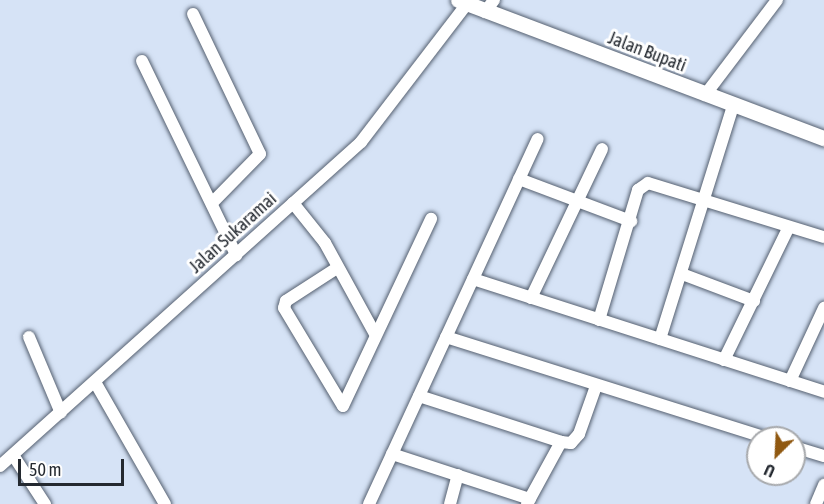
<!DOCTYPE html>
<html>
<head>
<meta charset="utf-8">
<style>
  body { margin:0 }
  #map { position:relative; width:824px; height:504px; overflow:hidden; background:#d6e3f6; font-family:"Asap Condensed",sans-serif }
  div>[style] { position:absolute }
  .roads { filter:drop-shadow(0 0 2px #556070) drop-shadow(0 0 2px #556070) }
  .minor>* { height:12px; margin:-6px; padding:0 6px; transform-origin:6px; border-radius:6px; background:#fff }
  .tertiary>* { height:15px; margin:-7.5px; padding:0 7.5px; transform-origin:7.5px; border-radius:7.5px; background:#fff }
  span { translate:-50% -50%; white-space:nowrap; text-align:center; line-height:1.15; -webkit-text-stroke:6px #fff; paint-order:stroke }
  .street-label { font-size:18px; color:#242930 }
  .north { position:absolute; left:746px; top:426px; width:60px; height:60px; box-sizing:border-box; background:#fff; border:2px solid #a7a9ac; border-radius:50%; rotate:204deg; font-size:16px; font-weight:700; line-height:24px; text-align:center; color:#242930 }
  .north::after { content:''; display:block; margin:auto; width:21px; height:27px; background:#905810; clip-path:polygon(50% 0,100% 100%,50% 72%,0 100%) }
  .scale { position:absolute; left:18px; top:459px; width:106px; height:27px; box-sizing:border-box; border:3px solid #242930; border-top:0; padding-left:8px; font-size:18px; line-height:21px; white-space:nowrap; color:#242930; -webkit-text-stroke:4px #fff; paint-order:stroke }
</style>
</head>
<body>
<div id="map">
  <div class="roads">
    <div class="minor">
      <div style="left:485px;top:12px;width:15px;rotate:-53deg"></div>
      <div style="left:193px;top:14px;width:155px;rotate:64.4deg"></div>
      <div style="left:260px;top:154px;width:69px;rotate:134.4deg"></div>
      <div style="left:142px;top:61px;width:216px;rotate:64.1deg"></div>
      <div style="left:705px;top:95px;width:119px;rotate:-52.8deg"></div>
      <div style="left:519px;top:179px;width:120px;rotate:20.6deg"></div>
      <div style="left:293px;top:203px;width:51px;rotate:51.3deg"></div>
      <div style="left:325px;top:243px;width:104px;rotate:61.2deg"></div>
      <div style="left:337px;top:268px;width:61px;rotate:147.1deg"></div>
      <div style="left:286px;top:301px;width:7px;rotate:106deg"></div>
      <div style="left:284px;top:308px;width:114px;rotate:59deg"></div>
      <div style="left:343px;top:406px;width:207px;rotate:-64.8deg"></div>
      <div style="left:682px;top:274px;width:77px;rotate:20.6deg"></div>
      <div style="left:473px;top:279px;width:369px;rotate:17.8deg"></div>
      <div style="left:531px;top:298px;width:165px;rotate:-64.5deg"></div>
      <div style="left:599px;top:320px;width:136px;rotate:-73.3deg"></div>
      <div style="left:638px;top:190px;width:12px;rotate:-35deg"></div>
      <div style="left:648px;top:183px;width:184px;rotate:17.1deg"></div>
      <div style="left:29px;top:337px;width:82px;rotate:67.2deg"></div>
      <div style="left:446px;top:337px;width:337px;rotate:17.5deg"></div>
      <div style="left:660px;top:339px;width:244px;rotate:-72.6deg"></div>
      <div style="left:724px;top:360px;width:148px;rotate:-64deg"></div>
      <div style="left:790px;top:381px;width:81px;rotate:-65deg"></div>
      <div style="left:95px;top:382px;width:141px;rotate:60.2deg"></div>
      <div style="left:419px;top:396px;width:149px;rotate:17.9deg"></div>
      <div style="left:794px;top:447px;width:31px;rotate:17deg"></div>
      <div style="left:392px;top:454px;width:145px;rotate:18.1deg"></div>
      <div style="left:13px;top:455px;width:59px;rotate:56.9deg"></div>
      <div style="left:0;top:466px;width:485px;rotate:-41.9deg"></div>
      <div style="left:361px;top:142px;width:174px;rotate:-52.5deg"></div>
      <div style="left:369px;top:504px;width:402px;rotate:-65.2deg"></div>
      <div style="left:450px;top:504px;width:30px;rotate:-75deg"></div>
      <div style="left:527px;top:504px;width:71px;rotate:-61.3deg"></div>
      <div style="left:561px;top:442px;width:10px;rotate:6deg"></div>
      <div style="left:571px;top:443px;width:12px;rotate:-48deg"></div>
      <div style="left:579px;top:434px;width:51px;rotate:-70.5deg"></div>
      <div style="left:816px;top:504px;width:21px;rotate:-67deg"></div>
    </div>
    <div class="tertiary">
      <div style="left:458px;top:0;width:391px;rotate:20.7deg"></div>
    </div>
  </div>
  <div class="street-label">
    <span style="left:647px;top:52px;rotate:21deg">Jalan Bupati</span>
    <span style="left:233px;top:233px;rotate:-42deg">Jalan Sukaramai</span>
  </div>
  <div class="north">U</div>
  <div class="scale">50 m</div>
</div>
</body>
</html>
